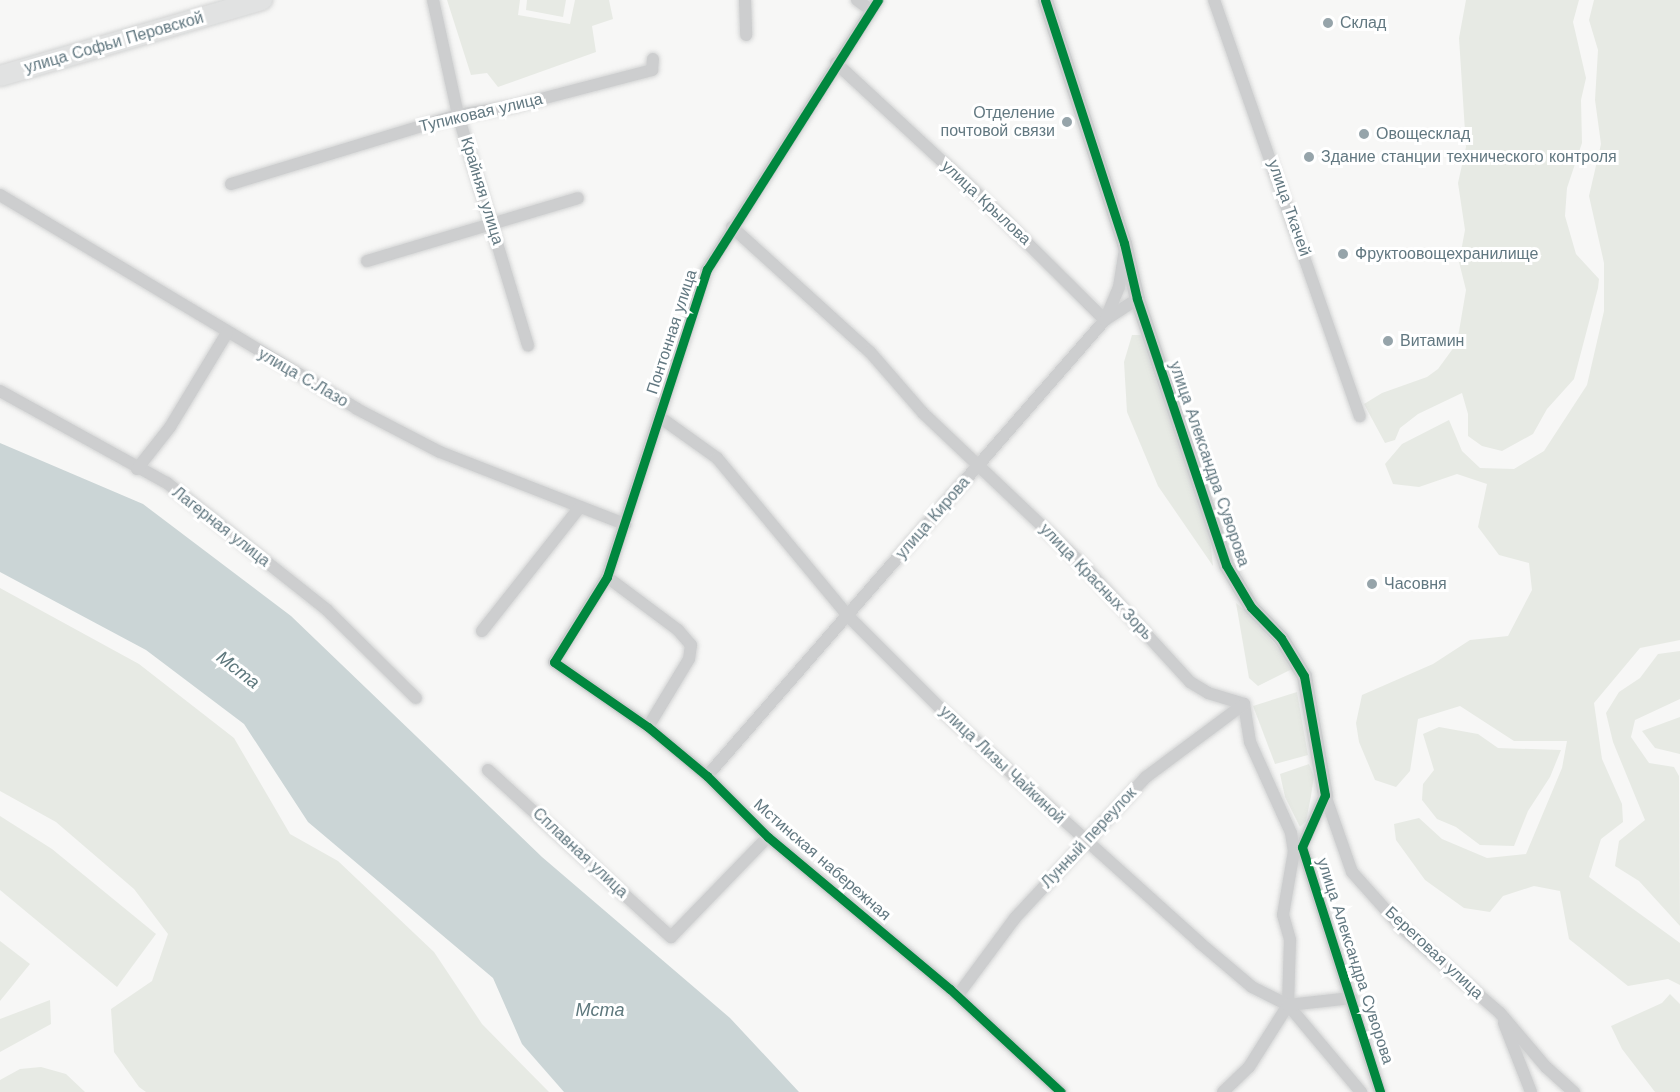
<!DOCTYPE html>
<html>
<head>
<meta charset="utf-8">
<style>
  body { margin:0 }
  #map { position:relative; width:1680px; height:1092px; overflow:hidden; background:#f7f7f6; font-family:"Work Sans",sans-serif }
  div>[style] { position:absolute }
  .green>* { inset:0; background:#e7eae4 }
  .water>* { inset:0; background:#cbd5d6 }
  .roads { filter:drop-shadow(0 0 2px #d3d4d4) drop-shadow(0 0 2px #d3d4d4) }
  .minor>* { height:12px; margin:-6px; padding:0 6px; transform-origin:6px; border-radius:6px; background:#cdcecf }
  .tertiary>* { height:15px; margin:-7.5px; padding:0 7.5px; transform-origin:7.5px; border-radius:7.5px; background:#cdcecf }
  .primary>* { height:20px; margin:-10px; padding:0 10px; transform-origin:10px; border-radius:10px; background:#e1e2e2 }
  .cycleway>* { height:9px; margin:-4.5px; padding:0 4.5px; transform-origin:4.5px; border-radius:4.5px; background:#00873e }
  .dots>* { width:16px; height:16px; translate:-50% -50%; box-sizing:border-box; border:3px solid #fff; border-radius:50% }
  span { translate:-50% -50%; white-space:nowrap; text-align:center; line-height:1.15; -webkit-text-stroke:6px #fff; paint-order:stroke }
  .poi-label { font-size:16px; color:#627881 }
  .left { translate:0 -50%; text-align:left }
  .right { translate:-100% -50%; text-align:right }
  .street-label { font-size:16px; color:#627881 }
  .water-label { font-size:18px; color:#5d777c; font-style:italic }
</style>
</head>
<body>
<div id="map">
  <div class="green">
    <div style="clip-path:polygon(447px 0,520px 0,518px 15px,570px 24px,575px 0,609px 0,613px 19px,592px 26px,596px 52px,498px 87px,487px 73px,471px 75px)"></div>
    <div style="clip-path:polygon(527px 0,566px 0,563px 17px,526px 10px)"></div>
    <div style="clip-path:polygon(1466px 0,1579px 0,1573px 22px,1586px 78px,1581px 100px,1582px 143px,1567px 188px,1565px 216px,1576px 254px,1599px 279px,1598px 288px,1574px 379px,1547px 409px,1533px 434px,1502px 451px,1482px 446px,1468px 436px,1468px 414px,1462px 393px,1418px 414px,1400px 428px,1395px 440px,1385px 443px,1364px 404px,1382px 393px,1427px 377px,1438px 369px,1457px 343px,1466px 290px,1459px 262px,1465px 230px,1458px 183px,1466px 147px,1459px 38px)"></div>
    <div style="clip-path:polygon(1594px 0,1680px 0,1680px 640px,1640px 648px,1594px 703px,1602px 759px,1622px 804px,1623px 822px,1601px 839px,1589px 877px,1680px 943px,1680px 985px,1668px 979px,1628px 986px,1569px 939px,1560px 891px,1534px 886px,1503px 896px,1490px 912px,1464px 908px,1425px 880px,1396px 840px,1394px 824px,1419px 818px,1442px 839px,1487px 858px,1526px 854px,1562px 768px,1567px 741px,1514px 741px,1460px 706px,1418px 719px,1410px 771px,1396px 787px,1375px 780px,1359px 742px,1356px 723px,1362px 695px,1433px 664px,1470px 640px,1508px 636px,1532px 590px,1529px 563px,1499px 555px,1478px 527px,1487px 484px,1457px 474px,1419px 487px,1393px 484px,1385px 464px,1402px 444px,1449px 420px,1462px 451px,1480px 468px,1514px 469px,1544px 451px,1587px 385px,1604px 311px,1604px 263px,1589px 196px,1601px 144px,1595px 100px,1598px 50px,1589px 20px)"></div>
    <div style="clip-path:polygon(1132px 335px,1146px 335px,1210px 538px,1213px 566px,1158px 486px,1127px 412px,1124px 362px)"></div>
    <div style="clip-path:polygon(0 588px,139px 664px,234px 738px,290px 834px,338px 861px,434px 952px,482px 1024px,549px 1092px,146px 1092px,139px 1087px,114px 1052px,111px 1009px,152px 981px,168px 934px,134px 889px,56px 822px,0 791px)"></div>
    <div style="clip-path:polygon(1236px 603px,1252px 616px,1294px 668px,1258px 686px,1249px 678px)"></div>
    <div style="clip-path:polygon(1680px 651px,1680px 699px,1635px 720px,1631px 737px,1649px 763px,1674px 767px,1679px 776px,1680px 926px,1639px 881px,1615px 866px,1619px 841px,1645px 820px,1613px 742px,1606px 713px,1619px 692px,1640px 678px,1658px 654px)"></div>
    <div style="clip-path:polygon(1297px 692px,1308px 755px,1275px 764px,1253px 706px)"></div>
    <div style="clip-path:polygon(1680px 717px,1680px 754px,1655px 748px,1642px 731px)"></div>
    <div style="clip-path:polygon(1439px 727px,1478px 734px,1498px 748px,1561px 750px,1550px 777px,1528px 811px,1514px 846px,1480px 845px,1456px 827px,1437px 819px,1422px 800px,1423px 784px,1434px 770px,1423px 734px)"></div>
    <div style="clip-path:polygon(1309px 764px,1314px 776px,1311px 796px,1306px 821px,1300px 827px,1285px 797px,1280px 774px)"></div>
    <div style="clip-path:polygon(0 816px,52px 849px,156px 934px,117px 987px,0 890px)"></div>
    <div style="clip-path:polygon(0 941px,30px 964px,0 1001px)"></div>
    <div style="clip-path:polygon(1670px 994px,1680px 1004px,1680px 1092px,1655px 1092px,1622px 1049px,1611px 1026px,1662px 1003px)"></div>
    <div style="clip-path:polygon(50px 1000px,51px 1024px,0 1052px,0 1019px)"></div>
    <div style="clip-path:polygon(41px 1067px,66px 1074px,85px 1092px,0 1092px,0 1080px,20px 1069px)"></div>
  </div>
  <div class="water">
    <div style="clip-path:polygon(0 443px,143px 504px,291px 616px,542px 857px,730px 1018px,799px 1092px,564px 1092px,522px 1044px,493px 978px,308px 822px,244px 724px,146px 650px,0 572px)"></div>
  </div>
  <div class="roads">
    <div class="minor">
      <div style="left:433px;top:0;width:118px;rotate:77.7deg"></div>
      <div style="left:458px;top:115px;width:241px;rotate:73.1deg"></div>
      <div style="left:745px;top:0;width:35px;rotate:88deg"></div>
      <div style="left:857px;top:0;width:17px;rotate:36deg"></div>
      <div style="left:878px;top:0;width:319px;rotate:122.4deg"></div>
      <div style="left:707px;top:269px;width:324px;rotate:108deg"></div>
      <div style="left:607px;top:577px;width:100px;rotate:121.9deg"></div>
      <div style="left:554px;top:662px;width:114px;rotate:34.7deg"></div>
      <div style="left:648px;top:727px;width:77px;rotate:39.7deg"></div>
      <div style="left:707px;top:776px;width:86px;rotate:45deg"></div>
      <div style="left:768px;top:837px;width:237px;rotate:39.9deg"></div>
      <div style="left:950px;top:989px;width:151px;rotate:42.9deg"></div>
      <div style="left:1214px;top:0;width:441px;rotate:70.7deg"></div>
      <div style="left:836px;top:63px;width:207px;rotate:42.8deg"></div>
      <div style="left:988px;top:204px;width:165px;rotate:44.8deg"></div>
      <div style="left:1105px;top:320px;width:38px;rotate:-33deg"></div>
      <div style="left:231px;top:184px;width:237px;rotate:-16.9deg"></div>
      <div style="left:458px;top:115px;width:57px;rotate:-9.1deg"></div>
      <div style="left:514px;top:106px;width:143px;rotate:-14.6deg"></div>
      <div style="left:652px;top:70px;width:11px;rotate:-85deg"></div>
      <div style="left:0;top:195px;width:416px;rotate:30.9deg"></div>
      <div style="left:357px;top:409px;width:93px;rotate:27.4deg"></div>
      <div style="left:440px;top:452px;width:199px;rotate:21.3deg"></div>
      <div style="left:732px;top:227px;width:186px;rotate:42.2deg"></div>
      <div style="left:870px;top:352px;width:81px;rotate:49deg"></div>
      <div style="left:923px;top:413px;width:219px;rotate:43.5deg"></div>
      <div style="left:1082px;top:564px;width:160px;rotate:47.5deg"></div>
      <div style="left:1190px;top:682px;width:21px;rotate:31deg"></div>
      <div style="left:1208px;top:693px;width:38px;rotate:17deg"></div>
      <div style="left:1244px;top:704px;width:38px;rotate:81deg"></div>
      <div style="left:1250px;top:742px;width:100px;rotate:65.7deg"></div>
      <div style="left:1291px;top:833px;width:18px;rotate:81deg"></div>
      <div style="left:1294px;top:851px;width:65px;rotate:99.8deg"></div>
      <div style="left:1283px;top:915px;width:26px;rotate:74deg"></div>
      <div style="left:1290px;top:940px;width:65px;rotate:91.8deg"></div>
      <div style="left:367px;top:261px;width:220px;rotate:-16.6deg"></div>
      <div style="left:0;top:391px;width:191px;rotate:28.9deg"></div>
      <div style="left:167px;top:483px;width:204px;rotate:38.4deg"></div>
      <div style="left:327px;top:610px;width:125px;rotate:44.7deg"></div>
      <div style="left:661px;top:418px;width:69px;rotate:35.5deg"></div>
      <div style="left:717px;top:458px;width:205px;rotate:50.3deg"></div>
      <div style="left:848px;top:616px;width:139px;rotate:45deg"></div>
      <div style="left:946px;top:714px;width:342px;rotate:42deg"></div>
      <div style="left:1200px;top:943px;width:68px;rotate:40.2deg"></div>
      <div style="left:1252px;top:987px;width:40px;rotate:26.6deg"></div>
      <div style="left:1288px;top:1005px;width:114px;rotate:50deg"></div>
      <div style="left:137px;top:469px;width:53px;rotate:-51.8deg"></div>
      <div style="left:170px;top:427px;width:110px;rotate:-58.8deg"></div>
      <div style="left:607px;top:577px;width:89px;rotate:36.7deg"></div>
      <div style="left:678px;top:630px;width:20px;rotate:49deg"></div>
      <div style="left:691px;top:645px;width:14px;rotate:98deg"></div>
      <div style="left:689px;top:659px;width:79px;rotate:121.1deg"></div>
      <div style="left:482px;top:631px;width:158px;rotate:-51.7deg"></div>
      <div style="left:488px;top:770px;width:248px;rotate:42.4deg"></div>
      <div style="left:671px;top:937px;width:139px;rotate:-45.9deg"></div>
      <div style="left:707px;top:776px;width:605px;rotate:-48.89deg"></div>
      <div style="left:1105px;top:320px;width:36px;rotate:-67deg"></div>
      <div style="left:1119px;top:287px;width:33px;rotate:-81deg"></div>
      <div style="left:1325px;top:795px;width:82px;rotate:70.7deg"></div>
      <div style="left:1352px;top:872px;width:76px;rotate:48.2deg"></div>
      <div style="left:1403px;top:929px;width:128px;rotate:40.9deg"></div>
      <div style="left:1500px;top:1013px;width:71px;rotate:49.6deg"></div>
      <div style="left:1546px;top:1067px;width:38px;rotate:42deg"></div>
      <div style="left:1325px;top:795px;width:57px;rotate:113.9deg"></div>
      <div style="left:1302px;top:847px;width:257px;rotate:72.3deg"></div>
      <div style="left:958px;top:995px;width:96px;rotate:-53.5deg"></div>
      <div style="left:1015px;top:918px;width:192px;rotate:-47.1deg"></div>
      <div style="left:1146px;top:777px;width:122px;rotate:-36.7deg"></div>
      <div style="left:1504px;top:1023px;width:74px;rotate:68.6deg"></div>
      <div style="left:1223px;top:1092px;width:36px;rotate:-44deg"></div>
      <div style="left:1249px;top:1067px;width:73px;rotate:-57.8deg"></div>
      <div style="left:1288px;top:1005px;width:64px;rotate:-6.2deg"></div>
    </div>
    <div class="tertiary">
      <div style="left:1045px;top:0;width:256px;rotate:72deg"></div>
      <div style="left:1124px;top:243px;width:57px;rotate:76.9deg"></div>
      <div style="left:1137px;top:299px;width:280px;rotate:71.5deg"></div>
      <div style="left:1226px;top:565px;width:49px;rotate:59.2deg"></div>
      <div style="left:1251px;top:607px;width:43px;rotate:45.9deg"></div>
      <div style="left:1281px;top:638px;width:44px;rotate:58.8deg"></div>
      <div style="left:1304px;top:676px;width:121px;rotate:80deg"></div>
    </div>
    <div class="primary">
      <div style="left:0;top:76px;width:273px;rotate:-16.2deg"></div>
    </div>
  </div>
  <div class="cycleway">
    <div style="left:878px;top:0;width:319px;rotate:122.4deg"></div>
    <div style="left:707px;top:269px;width:324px;rotate:108deg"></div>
    <div style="left:607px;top:577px;width:100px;rotate:121.9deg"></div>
    <div style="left:554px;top:662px;width:114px;rotate:34.7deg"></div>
    <div style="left:648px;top:727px;width:77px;rotate:39.7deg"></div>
    <div style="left:707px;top:776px;width:86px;rotate:45deg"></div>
    <div style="left:768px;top:837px;width:237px;rotate:39.9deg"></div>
    <div style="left:950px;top:989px;width:151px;rotate:42.9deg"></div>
    <div style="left:1045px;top:0;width:256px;rotate:72deg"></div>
    <div style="left:1124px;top:243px;width:57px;rotate:76.9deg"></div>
    <div style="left:1137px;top:299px;width:280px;rotate:71.5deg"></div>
    <div style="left:1226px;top:565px;width:49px;rotate:59.2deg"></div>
    <div style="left:1251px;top:607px;width:43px;rotate:45.9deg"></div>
    <div style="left:1281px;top:638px;width:44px;rotate:58.8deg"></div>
    <div style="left:1304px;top:676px;width:121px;rotate:80deg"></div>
    <div style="left:1325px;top:795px;width:57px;rotate:113.9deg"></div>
    <div style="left:1302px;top:847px;width:257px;rotate:72.3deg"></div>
  </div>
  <div class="dots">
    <div style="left:1328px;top:23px;background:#96a4aa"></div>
    <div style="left:1067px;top:122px;background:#96a4aa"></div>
    <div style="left:1364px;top:134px;background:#96a4aa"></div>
    <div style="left:1309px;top:157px;background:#96a4aa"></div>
    <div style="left:1343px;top:254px;background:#96a4aa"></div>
    <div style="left:1388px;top:341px;background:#96a4aa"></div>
    <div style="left:1372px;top:584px;background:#96a4aa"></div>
  </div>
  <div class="poi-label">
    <span class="left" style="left:1340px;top:23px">Склад</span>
    <span class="right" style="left:1055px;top:122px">Отделение<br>почтовой связи</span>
    <span class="left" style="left:1376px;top:134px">Овощесклад</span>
    <span class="left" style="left:1321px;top:157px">Здание станции технического контроля</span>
    <span class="left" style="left:1355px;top:254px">Фруктоовощехранилище</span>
    <span class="left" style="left:1400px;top:341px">Витамин</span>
    <span class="left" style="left:1384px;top:584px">Часовня</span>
  </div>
  <div class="street-label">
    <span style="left:114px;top:43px;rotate:-16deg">улица Софьи Перовской</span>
    <span style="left:481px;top:113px;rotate:-13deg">Тупиковая улица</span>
    <span style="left:482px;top:191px;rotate:73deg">Крайняя улица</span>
    <span style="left:986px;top:203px;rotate:43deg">улица Крылова</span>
    <span style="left:1289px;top:208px;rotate:71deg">улица Ткачей</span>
    <span style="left:672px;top:332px;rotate:-72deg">Понтонная улица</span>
    <span style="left:303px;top:378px;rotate:30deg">улица С.Лазо</span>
    <span style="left:1209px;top:464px;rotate:71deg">улица Александра Суворова</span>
    <span style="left:933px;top:518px;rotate:-49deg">улица Кирова</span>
    <span style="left:221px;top:527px;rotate:38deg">Лагерная улица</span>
    <span style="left:1096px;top:582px;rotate:46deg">улица Красных Зорь</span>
    <span style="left:1002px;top:765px;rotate:43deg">улица Лизы Чайкиной</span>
    <span style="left:1089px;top:838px;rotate:-47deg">Лунный переулок</span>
    <span style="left:580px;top:853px;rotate:43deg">Сплавная улица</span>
    <span style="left:822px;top:860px;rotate:41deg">Мстинская набережная</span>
    <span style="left:1434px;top:953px;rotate:43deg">Береговая улица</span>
    <span style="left:1355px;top:961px;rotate:72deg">улица Александра Суворова</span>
  </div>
  <div class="water-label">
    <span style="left:238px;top:670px;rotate:38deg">Мста</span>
    <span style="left:600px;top:1010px">Мста</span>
  </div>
</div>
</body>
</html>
